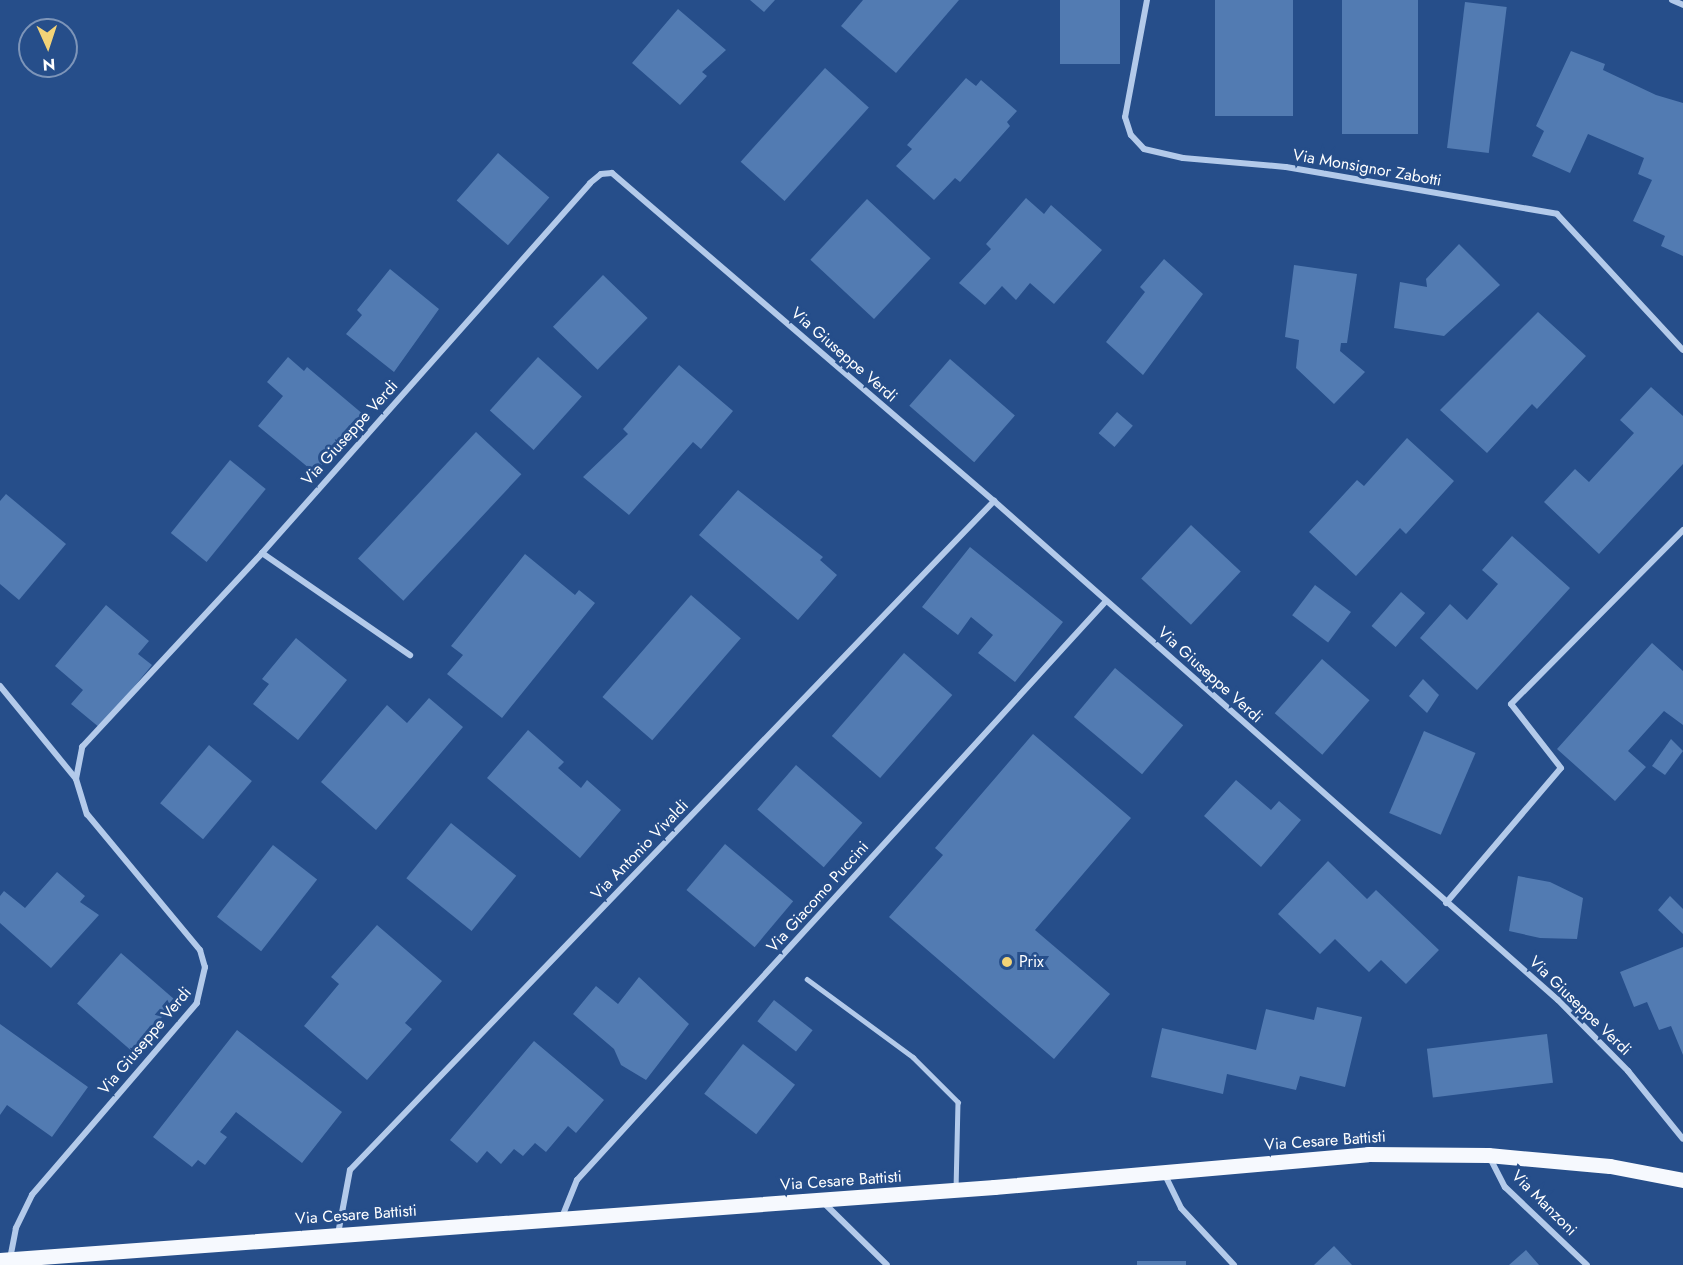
<!DOCTYPE html>
<html>
<head>
<meta charset="utf-8">
<style>
  body { margin:0 }
  #map { position:relative; width:1683px; height:1265px; overflow:hidden; background:#264e8a; font-family:Jost,sans-serif }
  div>[style] { position:absolute }
  .building>* { inset:0; background:#527bb2; transform-origin:0 0 }
  .service>* { height:4.5px; margin:-2.25px; padding:0 2.25px; transform-origin:2.25px; border-radius:2.25px; background:#b3caea }
  .minor>* { height:6px; margin:-3px; padding:0 3px; transform-origin:3px; border-radius:3px; background:#b3caea }
  .primary>* { height:15px; margin:-7.5px; padding:0 7.5px; transform-origin:7.5px; border-radius:7.5px; background:#f6f9fe }
  .dots>* { width:16px; height:16px; translate:-50% -50%; box-sizing:border-box; border:3px solid #264e8a; border-radius:50% }
  span { translate:-50% -50%; white-space:nowrap; text-align:center; line-height:1.15; -webkit-text-stroke:6px #264e8a; paint-order:stroke }
  .street-label { font-size:16px; color:#fff }
  .poi-label { font-size:16px; color:#fff }
  .left { translate:0 -50%; text-align:left }
  .north { position:absolute; left:18px; top:18px; width:60px; height:60px; box-sizing:border-box; background:#264e8a; border:2px solid #7d95b9; border-radius:50%; rotate:177deg; font-size:16px; font-weight:700; line-height:24px; text-align:center; color:#fff }
  .north::after { content:''; display:block; margin:auto; width:21px; height:27px; background:#f3d377; clip-path:polygon(50% 0,100% 100%,50% 72%,0 100%) }
</style>
</head>
<body>
<div id="map">
  <div class="building">
    <div style="clip-path:polygon(750px 0,775px 0,764px 12px)"></div>
    <div style="clip-path:polygon(863px 0,959px 0,896px 73px,841px 26px)"></div>
    <div style="left:1060px;top:0;width:60px;height:64px"></div>
    <div style="left:1215px;top:0;width:78px;height:116px"></div>
    <div style="left:1342px;top:0;width:76px;height:134px"></div>
    <div style="left:1465px;top:2px;width:42px;height:147px;rotate:7deg"></div>
    <div style="clip-path:polygon(678px 9px,726px 50px,702px 72px,707px 76px,680px 105px,632px 63px)"></div>
    <div style="clip-path:polygon(1571px 51px,1605px 64px,1603px 70px,1656px 95px,1683px 103px,1683px 256px,1661px 246px,1665px 236px,1633px 221px,1652px 180px,1638px 174px,1644px 158px,1588px 134px,1570px 173px,1532px 156px,1544px 131px,1536px 126px)"></div>
    <div style="left:825px;top:68px;width:59px;height:126px;rotate:42deg"></div>
    <div style="clip-path:polygon(966px 78px,976px 86px,981px 80px,1017px 111px,1007px 122px,1010px 126px,960px 182px,955px 178px,934px 200px,896px 166px,912px 149px,907px 145px)"></div>
    <div style="left:498px;top:153px;width:68px;height:63px;rotate:41deg"></div>
    <div style="clip-path:polygon(1026px 198px,1044px 214px,1051px 205px,1102px 250px,1054px 304px,1030px 283px,1016px 300px,1002px 286px,985px 305px,959px 283px,991px 249px,986px 244px)"></div>
    <div style="left:867px;top:199px;width:87px;height:83px;rotate:43deg"></div>
    <div style="clip-path:polygon(1459px 244px,1500px 285px,1444px 336px,1394px 328px,1400px 282px,1427px 287px,1426px 279px)"></div>
    <div style="clip-path:polygon(1164px 259px,1203px 294px,1143px 375px,1106px 342px,1145px 292px,1140px 287px)"></div>
    <div style="clip-path:polygon(1294px 265px,1357px 274px,1347px 343px,1341px 343px,1340px 351px,1365px 372px,1334px 404px,1296px 368px,1299px 340px,1285px 337px)"></div>
    <div style="clip-path:polygon(390px 269px,439px 309px,394px 372px,346px 334px,362px 315px,357px 310px)"></div>
    <div style="left:603px;top:275px;width:62px;height:72px;rotate:44deg"></div>
    <div style="clip-path:polygon(1538px 312px,1586px 356px,1537px 409px,1532px 404px,1487px 453px,1440px 410px)"></div>
    <div style="clip-path:polygon(288px 357px,304px 371px,307px 367px,364px 415px,315px 473px,258px 426px,283px 396px,267px 382px)"></div>
    <div style="left:538px;top:357px;width:59px;height:72px;rotate:42deg"></div>
    <div style="left:950px;top:359px;width:86px;height:62px;rotate:41deg"></div>
    <div style="clip-path:polygon(679px 365px,733px 411px,701px 449px,693px 442px,629px 515px,583px 477px,628px 434px,623px 429px)"></div>
    <div style="clip-path:polygon(1651px 387px,1683px 416px,1683px 464px,1599px 554px,1544px 502px,1575px 469px,1589px 482px,1634px 433px,1620px 420px)"></div>
    <div style="left:1117px;top:412px;width:21px;height:28px;rotate:41deg"></div>
    <div style="left:476px;top:432px;width:62px;height:173px;rotate:43deg"></div>
    <div style="clip-path:polygon(1407px 438px,1454px 481px,1406px 534px,1400px 528px,1356px 576px,1309px 532px,1357px 480px,1364px 486px)"></div>
    <div style="left:230px;top:460px;width:46px;height:94px;rotate:39deg"></div>
    <div style="clip-path:polygon(738px 490px,823px 557px,820px 560px,837px 575px,798px 620px,699px 535px)"></div>
    <div style="clip-path:polygon(6px 494px,66px 544px,19px 600px,0 584px,0 501px)"></div>
    <div style="left:1191px;top:525px;width:68px;height:73px;rotate:43deg"></div>
    <div style="clip-path:polygon(1512px 536px,1570px 588px,1477px 690px,1420px 638px,1450px 604px,1467px 620px,1498px 584px,1482px 570px)"></div>
    <div style="clip-path:polygon(970px 547px,1063px 622px,1015px 682px,978px 653px,993px 635px,971px 617px,958px 635px,922px 607px)"></div>
    <div style="clip-path:polygon(525px 554px,575px 595px,579px 590px,595px 603px,502px 718px,447px 674px,463px 655px,451px 646px)"></div>
    <div style="left:1315px;top:585px;width:45px;height:38px;rotate:37deg"></div>
    <div style="left:1401px;top:592px;width:32px;height:45px;rotate:41deg"></div>
    <div style="left:691px;top:595px;width:66px;height:135px;rotate:41deg"></div>
    <div style="clip-path:polygon(106px 605px,149px 641px,138px 654px,152px 665px,100px 728px,71px 704px,83px 690px,55px 666px)"></div>
    <div style="clip-path:polygon(296px 638px,347px 680px,298px 740px,253px 704px,269px 684px,262px 679px)"></div>
    <div style="clip-path:polygon(1652px 643px,1683px 671px,1683px 725px,1664px 711px,1628px 751px,1646px 767px,1615px 801px,1557px 749px)"></div>
    <div style="left:904px;top:653px;width:64px;height:110px;rotate:41deg"></div>
    <div style="left:1322px;top:659px;width:63px;height:72px;rotate:41deg"></div>
    <div style="left:1115px;top:668px;width:89px;height:64px;rotate:40deg"></div>
    <div style="clip-path:polygon(1423px 679px,1439px 695px,1427px 713px,1409px 696px)"></div>
    <div style="clip-path:polygon(429px 698px,463px 727px,376px 830px,321px 782px,387px 705px,407px 723px)"></div>
    <div style="clip-path:polygon(528px 730px,564px 762px,558px 768px,581px 788px,587px 780px,621px 810px,580px 858px,487px 778px)"></div>
    <div style="left:1424px;top:731px;width:56px;height:89px;rotate:23deg"></div>
    <div style="clip-path:polygon(1033px 734px,1131px 818px,1035px 930px,1110px 994px,1054px 1059px,889px 917px,943px 855px,935px 848px)"></div>
    <div style="clip-path:polygon(1671px 739px,1683px 751px,1665px 775px,1652px 766px)"></div>
    <div style="left:209px;top:745px;width:56px;height:76px;rotate:40deg"></div>
    <div style="left:796px;top:765px;width:88px;height:59px;rotate:41deg"></div>
    <div style="clip-path:polygon(1236px 780px,1271px 810px,1279px 801px,1301px 820px,1261px 867px,1204px 816px)"></div>
    <div style="left:451px;top:823px;width:84px;height:71px;rotate:39deg"></div>
    <div style="left:725px;top:844px;width:89px;height:60px;rotate:40deg"></div>
    <div style="left:273px;top:845px;width:56px;height:91px;rotate:38deg"></div>
    <div style="clip-path:polygon(1328px 861px,1367px 899px,1376px 890px,1439px 950px,1406px 984px,1381px 960px,1369px 972px,1335px 939px,1320px 954px,1278px 914px)"></div>
    <div style="clip-path:polygon(57px 872px,85px 896px,80px 902px,99px 915px,51px 968px,0 923px,0 896px,4px 891px,25px 908px)"></div>
    <div style="clip-path:polygon(1518px 876px,1550px 882px,1583px 898px,1577px 939px,1540px 938px,1509px 931px)"></div>
    <div style="clip-path:polygon(1670px 896px,1683px 909px,1683px 934px,1658px 910px)"></div>
    <div style="clip-path:polygon(377px 925px,442px 981px,405px 1023px,412px 1029px,367px 1080px,304px 1026px,339px 984px,331px 977px)"></div>
    <div style="clip-path:polygon(1683px 947px,1683px 1055px,1671px 1026px,1659px 1030px,1647px 1002px,1634px 1007px,1620px 972px)"></div>
    <div style="left:121px;top:953px;width:74px;height:67px;rotate:41deg"></div>
    <div style="clip-path:polygon(639px 977px,689px 1024px,646px 1080px,621px 1065px,614px 1049px,573px 1014px,596px 986px,618px 1004px)"></div>
    <div style="left:774px;top:1000px;width:49px;height:27px;rotate:38deg"></div>
    <div style="clip-path:polygon(1317px 1007px,1362px 1017px,1345px 1087px,1300px 1076px,1296px 1090px,1227px 1074px,1223px 1094px,1151px 1077px,1162px 1028px,1256px 1050px,1266px 1009px,1314px 1020px)"></div>
    <div style="clip-path:polygon(0 1024px,88px 1087px,52px 1137px,7px 1105px,0 1115px)"></div>
    <div style="clip-path:polygon(237px 1030px,342px 1112px,302px 1163px,236px 1112px,220px 1132px,227px 1137px,205px 1165px,198px 1160px,192px 1167px,153px 1137px)"></div>
    <div style="left:1547px;top:1034px;width:49px;height:121px;rotate:83deg"></div>
    <div style="clip-path:polygon(534px 1041px,604px 1100px,576px 1133px,568px 1126px,546px 1152px,535px 1143px,523px 1156px,514px 1149px,501px 1164px,487px 1151px,477px 1163px,450px 1140px)"></div>
    <div style="left:743px;top:1044px;width:66px;height:63px;rotate:38deg"></div>
    <div style="clip-path:polygon(1334px 1246px,1352px 1265px,1314px 1265px)"></div>
    <div style="clip-path:polygon(1526px 1250px,1539px 1265px,1509px 1265px)"></div>
    <div style="left:1137px;top:1261px;width:49px;height:4px"></div>
  </div>
  <div class="service">
    <div style="left:807px;top:979px;width:132px;rotate:36.3deg"></div>
    <div style="left:913px;top:1057px;width:64px;rotate:45deg"></div>
    <div style="left:958px;top:1102px;width:85px;rotate:91.3deg"></div>
  </div>
  <div class="minor">
    <div style="left:1147px;top:0;width:119px;rotate:100.6deg"></div>
    <div style="left:1125px;top:117px;width:19px;rotate:72deg"></div>
    <div style="left:1131px;top:135px;width:19px;rotate:47deg"></div>
    <div style="left:1144px;top:149px;width:40px;rotate:13deg"></div>
    <div style="left:1183px;top:158px;width:103px;rotate:5deg"></div>
    <div style="left:1286px;top:167px;width:275px;rotate:9.8deg"></div>
    <div style="left:1557px;top:214px;width:185px;rotate:47.2deg"></div>
    <div style="left:1672px;top:0;width:12px;rotate:24deg"></div>
    <div style="left:262px;top:553px;width:180px;rotate:34.6deg"></div>
    <div style="left:0;top:686px;width:120px;rotate:50.7deg"></div>
    <div style="left:76px;top:779px;width:37px;rotate:73deg"></div>
    <div style="left:87px;top:814px;width:177px;rotate:50.3deg"></div>
    <div style="left:200px;top:950px;width:18px;rotate:74deg"></div>
    <div style="left:205px;top:967px;width:37px;rotate:103deg"></div>
    <div style="left:197px;top:1003px;width:253px;rotate:130.7deg"></div>
    <div style="left:32px;top:1195px;width:37px;rotate:116deg"></div>
    <div style="left:16px;top:1228px;width:32px;rotate:101deg"></div>
    <div style="left:76px;top:779px;width:33px;rotate:-79deg"></div>
    <div style="left:82px;top:747px;width:265px;rotate:-47.1deg"></div>
    <div style="left:262px;top:553px;width:494px;rotate:-48.4deg"></div>
    <div style="left:590px;top:183px;width:14px;rotate:-39deg"></div>
    <div style="left:601px;top:174px;width:11px;rotate:-5deg"></div>
    <div style="left:612px;top:173px;width:503px;rotate:40.65deg"></div>
    <div style="left:994px;top:501px;width:753px;rotate:41.5deg"></div>
    <div style="left:1558px;top:1000px;width:100px;rotate:45.4deg"></div>
    <div style="left:1628px;top:1071px;width:87px;rotate:51deg"></div>
    <div style="left:1446px;top:903px;width:177px;rotate:-49.6deg"></div>
    <div style="left:1561px;top:768px;width:81px;rotate:-128deg"></div>
    <div style="left:1511px;top:704px;width:245px;rotate:-45.3deg"></div>
    <div style="left:1490px;top:1158px;width:33px;rotate:63deg"></div>
    <div style="left:1505px;top:1187px;width:113px;rotate:43.6deg"></div>
    <div style="left:1164px;top:1173px;width:39px;rotate:64deg"></div>
    <div style="left:1181px;top:1208px;width:78px;rotate:47.1deg"></div>
    <div style="left:824px;top:1203px;width:88px;rotate:44.5deg"></div>
    <div style="left:562px;top:1217px;width:40px;rotate:-68deg"></div>
    <div style="left:577px;top:1180px;width:784px;rotate:-47.58deg"></div>
    <div style="left:338px;top:1234px;width:65px;rotate:-79.4deg"></div>
    <div style="left:350px;top:1170px;width:929px;rotate:-46.09deg"></div>
  </div>
  <div class="primary">
    <div style="left:0;top:1260px;width:997px;rotate:-4.2deg"></div>
    <div style="left:994px;top:1187px;width:375px;rotate:-5deg"></div>
    <div style="left:1368px;top:1154px;width:120px;rotate:0.5deg"></div>
    <div style="left:1488px;top:1155px;width:122px;rotate:5.2deg"></div>
    <div style="left:1610px;top:1166px;width:74px;rotate:10.9deg"></div>
  </div>
  <div class="dots">
    <div style="left:1007px;top:962px;background:#f3d377"></div>
  </div>
  <div class="street-label">
    <span style="left:1367px;top:168px;rotate:10deg">Via Monsignor Zabotti</span>
    <span style="left:844px;top:355px;rotate:41deg">Via Giuseppe Verdi</span>
    <span style="left:350px;top:433px;rotate:-48deg">Via Giuseppe Verdi</span>
    <span style="left:1210px;top:675px;rotate:42deg">Via Giuseppe Verdi</span>
    <span style="left:640px;top:850px;rotate:-46deg">Via Antonio Vivaldi</span>
    <span style="left:818px;top:897px;rotate:-48deg">Via Giacomo Puccini</span>
    <span style="left:1580px;top:1006px;rotate:44deg">Via Giuseppe Verdi</span>
    <span style="left:145px;top:1041px;rotate:-50deg">Via Giuseppe Verdi</span>
    <span style="left:1325px;top:1141px;rotate:-4deg">Via Cesare Battisti</span>
    <span style="left:841px;top:1181px;rotate:-4deg">Via Cesare Battisti</span>
    <span style="left:1544px;top:1203px;rotate:45deg">Via Manzoni</span>
    <span style="left:356px;top:1215px;rotate:-4deg">Via Cesare Battisti</span>
  </div>
  <div class="poi-label">
    <span class="left" style="left:1019px;top:962px">Prix</span>
  </div>
  <div class="north">N</div>
</div>
</body>
</html>
